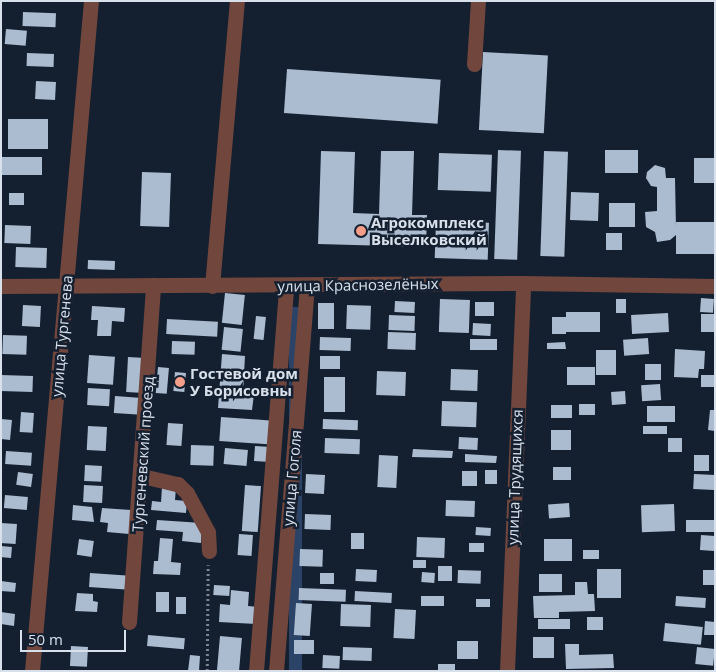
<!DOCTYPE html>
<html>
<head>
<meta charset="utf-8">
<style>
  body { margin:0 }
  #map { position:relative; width:716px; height:672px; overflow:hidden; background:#142030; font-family:"Open Sans",sans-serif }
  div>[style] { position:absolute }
  .green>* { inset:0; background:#2a4366; transform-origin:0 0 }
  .building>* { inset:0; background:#abbbd0; transform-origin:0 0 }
  .path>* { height:2.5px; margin-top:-1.25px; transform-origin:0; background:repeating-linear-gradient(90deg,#7c8693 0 2.5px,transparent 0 5px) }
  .minor>* { height:15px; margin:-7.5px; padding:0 7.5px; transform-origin:7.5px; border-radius:7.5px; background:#71463c }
  .dots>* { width:14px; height:14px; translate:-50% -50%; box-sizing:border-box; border:2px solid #142030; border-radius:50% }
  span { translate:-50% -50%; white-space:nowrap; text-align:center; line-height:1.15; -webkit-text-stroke:5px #142030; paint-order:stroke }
  .poi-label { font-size:15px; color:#d8e0eb; font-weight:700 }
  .left { translate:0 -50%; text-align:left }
  .street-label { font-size:15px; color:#d8e0eb }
  .frame { position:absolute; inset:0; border:2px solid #d8e0eb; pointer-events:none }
  .scale { position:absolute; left:20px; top:630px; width:106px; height:22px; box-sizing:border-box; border:2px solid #d8e0eb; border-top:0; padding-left:6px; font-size:15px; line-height:18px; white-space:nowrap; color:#d8e0eb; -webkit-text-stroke:4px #142030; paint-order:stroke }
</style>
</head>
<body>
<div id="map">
  <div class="green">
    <div style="left:289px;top:307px;width:13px;height:365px"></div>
  </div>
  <div class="building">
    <div style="left:23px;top:12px;width:33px;height:14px;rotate:2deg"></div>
    <div style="left:6px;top:29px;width:21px;height:15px;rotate:5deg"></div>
    <div style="left:483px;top:52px;width:65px;height:78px;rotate:3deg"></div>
    <div style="left:27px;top:53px;width:27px;height:13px;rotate:2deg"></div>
    <div style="left:287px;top:69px;width:154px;height:44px;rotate:4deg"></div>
    <div style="left:36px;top:81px;width:20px;height:18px;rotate:3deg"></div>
    <div style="left:8px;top:119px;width:40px;height:30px"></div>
    <div style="left:498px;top:150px;width:23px;height:109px;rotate:2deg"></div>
    <div style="left:605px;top:150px;width:33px;height:23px"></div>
    <div style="clip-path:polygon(321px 151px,355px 152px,353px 213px,379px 214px,381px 151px,414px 151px,412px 215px,427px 215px,426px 247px,318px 244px)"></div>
    <div style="left:544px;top:151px;width:24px;height:105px;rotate:2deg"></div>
    <div style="left:439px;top:153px;width:53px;height:37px;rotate:2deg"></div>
    <div style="left:1px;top:157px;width:41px;height:18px"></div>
    <div style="left:694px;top:158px;width:21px;height:25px"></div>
    <div style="clip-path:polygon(655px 165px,665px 168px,666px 178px,675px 178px,676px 228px,676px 222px,715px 222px,715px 254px,676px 254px,676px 235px,670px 240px,657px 242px,655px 232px,646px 227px,645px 212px,657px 211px,657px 187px,651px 186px,646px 178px,647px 172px)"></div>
    <div style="left:142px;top:172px;width:29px;height:54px;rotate:2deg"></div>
    <div style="left:571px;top:192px;width:28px;height:28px;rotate:2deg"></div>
    <div style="left:9px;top:193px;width:15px;height:12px"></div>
    <div style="left:609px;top:203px;width:26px;height:24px"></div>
    <div style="left:436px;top:221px;width:53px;height:37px;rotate:2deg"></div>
    <div style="left:5px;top:225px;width:26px;height:18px;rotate:2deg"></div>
    <div style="left:606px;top:233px;width:16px;height:17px"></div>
    <div style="left:16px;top:247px;width:31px;height:20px;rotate:2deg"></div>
    <div style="left:88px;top:260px;width:27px;height:9px;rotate:2deg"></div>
    <div style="left:225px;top:293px;width:20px;height:30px;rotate:6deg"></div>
    <div style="left:701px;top:298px;width:13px;height:14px;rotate:4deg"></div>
    <div style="left:440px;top:299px;width:30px;height:33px;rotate:2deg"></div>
    <div style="left:616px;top:299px;width:10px;height:14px"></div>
    <div style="left:395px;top:301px;width:20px;height:11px;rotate:3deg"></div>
    <div style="left:475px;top:302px;width:19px;height:14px"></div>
    <div style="left:318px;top:303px;width:16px;height:26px"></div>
    <div style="left:23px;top:305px;width:18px;height:21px;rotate:3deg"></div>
    <div style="left:347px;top:305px;width:24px;height:24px;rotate:2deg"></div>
    <div style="clip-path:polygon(92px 306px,125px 308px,124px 322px,112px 321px,111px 336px,97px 336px,98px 320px,91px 320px)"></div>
    <div style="left:600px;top:312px;width:20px;height:34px;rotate:90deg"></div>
    <div style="left:668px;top:313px;width:19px;height:37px;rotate:87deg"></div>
    <div style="left:701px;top:314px;width:14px;height:18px"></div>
    <div style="left:389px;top:315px;width:26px;height:15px;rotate:2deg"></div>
    <div style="left:256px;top:316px;width:10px;height:23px;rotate:6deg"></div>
    <div style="left:552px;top:317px;width:14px;height:17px"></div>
    <div style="left:167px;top:319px;width:51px;height:15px;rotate:3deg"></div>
    <div style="left:473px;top:323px;width:18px;height:12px;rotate:3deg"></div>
    <div style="left:224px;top:327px;width:19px;height:23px;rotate:6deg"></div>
    <div style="left:388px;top:332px;width:28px;height:17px;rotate:2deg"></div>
    <div style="left:3px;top:335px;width:24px;height:19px;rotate:2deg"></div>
    <div style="left:320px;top:337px;width:31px;height:13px;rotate:2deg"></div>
    <div style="left:648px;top:338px;width:16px;height:25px;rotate:86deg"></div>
    <div style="left:470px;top:339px;width:27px;height:11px"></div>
    <div style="left:172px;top:341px;width:23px;height:13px;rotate:2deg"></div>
    <div style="clip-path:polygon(565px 342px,566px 349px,547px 349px,547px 343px)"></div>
    <div style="clip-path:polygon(675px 349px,705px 351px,704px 369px,699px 369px,698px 378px,674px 377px)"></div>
    <div style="left:596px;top:350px;width:20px;height:25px"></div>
    <div style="clip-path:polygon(222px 354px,245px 356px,243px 393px,254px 394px,252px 410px,218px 408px)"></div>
    <div style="left:89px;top:355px;width:26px;height:28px;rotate:4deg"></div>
    <div style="left:320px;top:356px;width:20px;height:13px"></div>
    <div style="left:128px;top:357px;width:18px;height:35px;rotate:3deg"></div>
    <div style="left:645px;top:364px;width:16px;height:16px"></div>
    <div style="left:158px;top:367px;width:11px;height:26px;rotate:5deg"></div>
    <div style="left:567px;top:367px;width:28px;height:18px"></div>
    <div style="left:451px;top:369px;width:27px;height:21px;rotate:2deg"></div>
    <div style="left:377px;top:371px;width:29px;height:24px;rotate:2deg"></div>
    <div style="left:175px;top:372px;width:11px;height:19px;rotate:5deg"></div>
    <div style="left:1px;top:375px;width:32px;height:16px;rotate:2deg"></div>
    <div style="left:701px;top:375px;width:14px;height:12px"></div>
    <div style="left:324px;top:377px;width:21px;height:35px"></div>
    <div style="left:660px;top:384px;width:16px;height:19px;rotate:86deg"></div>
    <div style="left:88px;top:388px;width:22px;height:17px;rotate:3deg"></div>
    <div style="left:625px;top:391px;width:13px;height:14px;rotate:86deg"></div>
    <div style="left:115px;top:396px;width:27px;height:17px;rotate:4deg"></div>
    <div style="left:442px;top:401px;width:35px;height:25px;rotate:2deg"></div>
    <div style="left:579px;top:404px;width:16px;height:11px"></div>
    <div style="left:551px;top:405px;width:21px;height:13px"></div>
    <div style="left:647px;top:406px;width:28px;height:16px"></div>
    <div style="clip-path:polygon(710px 410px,715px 410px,715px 431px,708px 430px)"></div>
    <div style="left:21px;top:412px;width:13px;height:20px;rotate:4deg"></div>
    <div style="left:221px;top:417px;width:52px;height:24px;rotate:4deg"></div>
    <div style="clip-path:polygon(1px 419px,12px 420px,10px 440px,1px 439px)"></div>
    <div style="left:323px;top:419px;width:35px;height:10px;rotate:2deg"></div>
    <div style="left:168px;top:423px;width:15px;height:22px;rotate:4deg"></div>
    <div style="left:88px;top:426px;width:19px;height:24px;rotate:3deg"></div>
    <div style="left:643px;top:426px;width:24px;height:8px"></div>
    <div style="left:551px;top:430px;width:20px;height:20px"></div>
    <div style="left:459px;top:437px;width:19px;height:12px;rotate:3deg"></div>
    <div style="left:325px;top:438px;width:35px;height:15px;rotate:2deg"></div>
    <div style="left:668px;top:438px;width:14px;height:14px"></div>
    <div style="left:191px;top:445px;width:23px;height:20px;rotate:2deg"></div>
    <div style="left:255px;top:446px;width:16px;height:15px;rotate:4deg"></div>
    <div style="left:225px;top:448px;width:23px;height:16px;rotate:5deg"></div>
    <div style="clip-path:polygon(413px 449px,453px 451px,452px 458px,412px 457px)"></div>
    <div style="left:6px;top:451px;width:26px;height:13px;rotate:4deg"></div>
    <div style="clip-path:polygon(465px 454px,497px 456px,496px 463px,465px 462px)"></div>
    <div style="left:379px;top:455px;width:19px;height:32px;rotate:3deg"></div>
    <div style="left:694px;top:455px;width:15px;height:16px"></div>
    <div style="left:85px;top:465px;width:17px;height:16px;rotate:3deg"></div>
    <div style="left:553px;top:467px;width:18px;height:13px"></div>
    <div style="left:485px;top:470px;width:12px;height:14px"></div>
    <div style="left:462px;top:471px;width:15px;height:15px"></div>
    <div style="left:18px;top:472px;width:15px;height:13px;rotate:8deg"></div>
    <div style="left:306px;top:474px;width:19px;height:19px;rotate:3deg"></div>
    <div style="left:694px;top:474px;width:21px;height:15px;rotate:3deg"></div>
    <div style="left:84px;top:485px;width:19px;height:17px;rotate:3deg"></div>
    <div style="left:245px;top:485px;width:16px;height:46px;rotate:4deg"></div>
    <div style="clip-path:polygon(162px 487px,176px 488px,175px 500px,187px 501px,186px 513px,151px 510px,152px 501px,161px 502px)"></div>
    <div style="left:5px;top:495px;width:23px;height:13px;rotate:5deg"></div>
    <div style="left:446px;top:500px;width:29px;height:16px;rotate:2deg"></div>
    <div style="left:569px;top:503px;width:14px;height:21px;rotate:86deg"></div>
    <div style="left:674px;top:504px;width:27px;height:33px;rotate:88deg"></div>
    <div style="clip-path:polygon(73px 505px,92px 507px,94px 522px,72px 520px)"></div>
    <div style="clip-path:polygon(102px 508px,131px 510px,129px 534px,107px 532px,108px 523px,100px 522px)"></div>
    <div style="left:305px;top:514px;width:26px;height:15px;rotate:2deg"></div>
    <div style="clip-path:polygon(157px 520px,202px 523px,201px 543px,182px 541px,183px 532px,156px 530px)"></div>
    <div style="left:686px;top:520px;width:29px;height:12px"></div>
    <div style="left:1px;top:523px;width:16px;height:20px;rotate:4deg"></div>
    <div style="left:476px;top:527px;width:15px;height:8px;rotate:4deg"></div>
    <div style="left:351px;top:533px;width:13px;height:16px"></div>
    <div style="left:239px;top:534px;width:14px;height:21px;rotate:4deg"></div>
    <div style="left:701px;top:535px;width:14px;height:15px;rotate:4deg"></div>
    <div style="left:417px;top:537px;width:28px;height:20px;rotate:2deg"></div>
    <div style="clip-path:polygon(160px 538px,173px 539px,171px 562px,181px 563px,180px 575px,153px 574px,154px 561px,158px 561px)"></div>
    <div style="left:79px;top:539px;width:15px;height:16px;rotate:8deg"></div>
    <div style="left:572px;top:539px;width:22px;height:28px;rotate:90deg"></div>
    <div style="left:469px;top:543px;width:15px;height:9px"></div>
    <div style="left:1px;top:546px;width:11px;height:11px;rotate:5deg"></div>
    <div style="left:300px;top:549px;width:23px;height:17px;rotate:2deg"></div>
    <div style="left:599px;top:550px;width:9px;height:16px;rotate:90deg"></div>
    <div style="left:413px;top:560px;width:13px;height:8px"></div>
    <div style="left:438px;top:566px;width:14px;height:15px"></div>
    <div style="left:356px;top:569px;width:21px;height:12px;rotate:3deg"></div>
    <div style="left:597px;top:569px;width:24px;height:29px"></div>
    <div style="left:458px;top:570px;width:23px;height:13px;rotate:2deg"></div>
    <div style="left:703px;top:570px;width:12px;height:15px"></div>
    <div style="left:422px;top:572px;width:13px;height:10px;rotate:4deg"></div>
    <div style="left:90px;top:573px;width:40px;height:14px;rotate:4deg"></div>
    <div style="left:320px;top:573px;width:14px;height:11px"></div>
    <div style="left:539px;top:574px;width:23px;height:18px"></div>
    <div style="clip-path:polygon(1px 581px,16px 583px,15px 592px,1px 591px)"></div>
    <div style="clip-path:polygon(575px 582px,587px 582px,588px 594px,594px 594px,595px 611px,559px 612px,559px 618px,534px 618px,533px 596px,575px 595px)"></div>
    <div style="left:214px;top:585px;width:16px;height:10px;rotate:4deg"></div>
    <div style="left:299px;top:588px;width:47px;height:12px;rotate:2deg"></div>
    <div style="clip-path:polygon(231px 590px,249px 592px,248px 606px,258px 607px,257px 624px,219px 622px,220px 604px,230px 605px)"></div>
    <div style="left:355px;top:591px;width:37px;height:10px;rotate:3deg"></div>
    <div style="left:156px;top:592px;width:13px;height:20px"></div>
    <div style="clip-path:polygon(77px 593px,93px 594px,93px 601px,98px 602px,97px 612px,75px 611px)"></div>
    <div style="left:421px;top:596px;width:23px;height:10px"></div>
    <div style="left:676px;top:596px;width:30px;height:10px;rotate:4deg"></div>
    <div style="left:176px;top:597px;width:10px;height:17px"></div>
    <div style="left:476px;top:599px;width:14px;height:8px"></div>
    <div style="left:296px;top:603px;width:16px;height:32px;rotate:4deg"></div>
    <div style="left:341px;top:604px;width:30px;height:22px;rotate:2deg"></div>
    <div style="left:395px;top:609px;width:21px;height:29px;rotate:3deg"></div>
    <div style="clip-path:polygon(1px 612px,15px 614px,14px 626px,1px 624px)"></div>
    <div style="left:587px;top:617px;width:16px;height:13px"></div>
    <div style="left:570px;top:619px;width:10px;height:32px;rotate:90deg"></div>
    <div style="clip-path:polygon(705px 621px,715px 622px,715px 635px,704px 635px)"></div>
    <div style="left:665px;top:623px;width:38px;height:18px;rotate:6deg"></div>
    <div style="left:148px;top:635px;width:37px;height:11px;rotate:5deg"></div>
    <div style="left:220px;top:636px;width:22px;height:35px;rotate:5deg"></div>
    <div style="left:533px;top:637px;width:21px;height:21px"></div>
    <div style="left:294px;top:640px;width:20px;height:14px"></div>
    <div style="left:457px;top:641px;width:21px;height:18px"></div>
    <div style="clip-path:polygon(565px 644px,579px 644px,579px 655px,613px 654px,614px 668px,566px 669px)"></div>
    <div style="left:71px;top:646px;width:17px;height:20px;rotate:3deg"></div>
    <div style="left:343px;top:647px;width:29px;height:13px;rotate:2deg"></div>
    <div style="left:697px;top:647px;width:18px;height:17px;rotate:6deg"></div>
    <div style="clip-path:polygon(190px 655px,200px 656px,199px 671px,188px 671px)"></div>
    <div style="left:323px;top:655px;width:17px;height:13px;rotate:3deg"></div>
    <div style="left:438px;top:664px;width:17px;height:7px"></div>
  </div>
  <div class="path">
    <div style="left:207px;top:671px;width:106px;rotate:-89.5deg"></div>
  </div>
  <div class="minor">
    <div style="left:474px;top:64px;width:63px;rotate:-86.4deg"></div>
    <div style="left:1px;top:286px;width:522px;rotate:-0.33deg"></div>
    <div style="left:523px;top:283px;width:192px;rotate:0.9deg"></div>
    <div style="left:212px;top:286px;width:286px;rotate:-85deg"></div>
    <div style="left:142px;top:476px;width:37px;rotate:13deg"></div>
    <div style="left:178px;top:484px;width:13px;rotate:45deg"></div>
    <div style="left:187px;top:493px;width:44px;rotate:61.7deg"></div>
    <div style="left:208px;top:532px;width:19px;rotate:87deg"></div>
    <div style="left:129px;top:622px;width:338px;rotate:-85.9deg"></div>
    <div style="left:32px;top:671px;width:673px;rotate:-84.97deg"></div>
    <div style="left:256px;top:671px;width:386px;rotate:-85.5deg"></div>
    <div style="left:276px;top:671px;width:386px;rotate:-85.4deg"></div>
    <div style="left:507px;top:671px;width:388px;rotate:-87.6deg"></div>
  </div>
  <div class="dots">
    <div style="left:361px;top:231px;background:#f49e89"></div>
    <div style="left:180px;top:382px;background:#f49e89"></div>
  </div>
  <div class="poi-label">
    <span class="left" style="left:371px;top:231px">Агрокомплекс<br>Выселковский</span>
    <span class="left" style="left:190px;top:382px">Гостевой дом<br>У Борисовны</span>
  </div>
  <div class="street-label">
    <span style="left:358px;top:285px;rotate:-1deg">улица Краснозелёных</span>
    <span style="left:62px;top:336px;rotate:-85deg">улица Тургенева</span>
    <span style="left:143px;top:454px;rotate:-86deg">Тургеневский проезд</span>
    <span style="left:515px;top:477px;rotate:-88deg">улица Трудящихся</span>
    <span style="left:292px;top:478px;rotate:-85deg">улица Гоголя</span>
  </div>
  <div class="frame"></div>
  <div class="scale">50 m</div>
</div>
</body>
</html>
